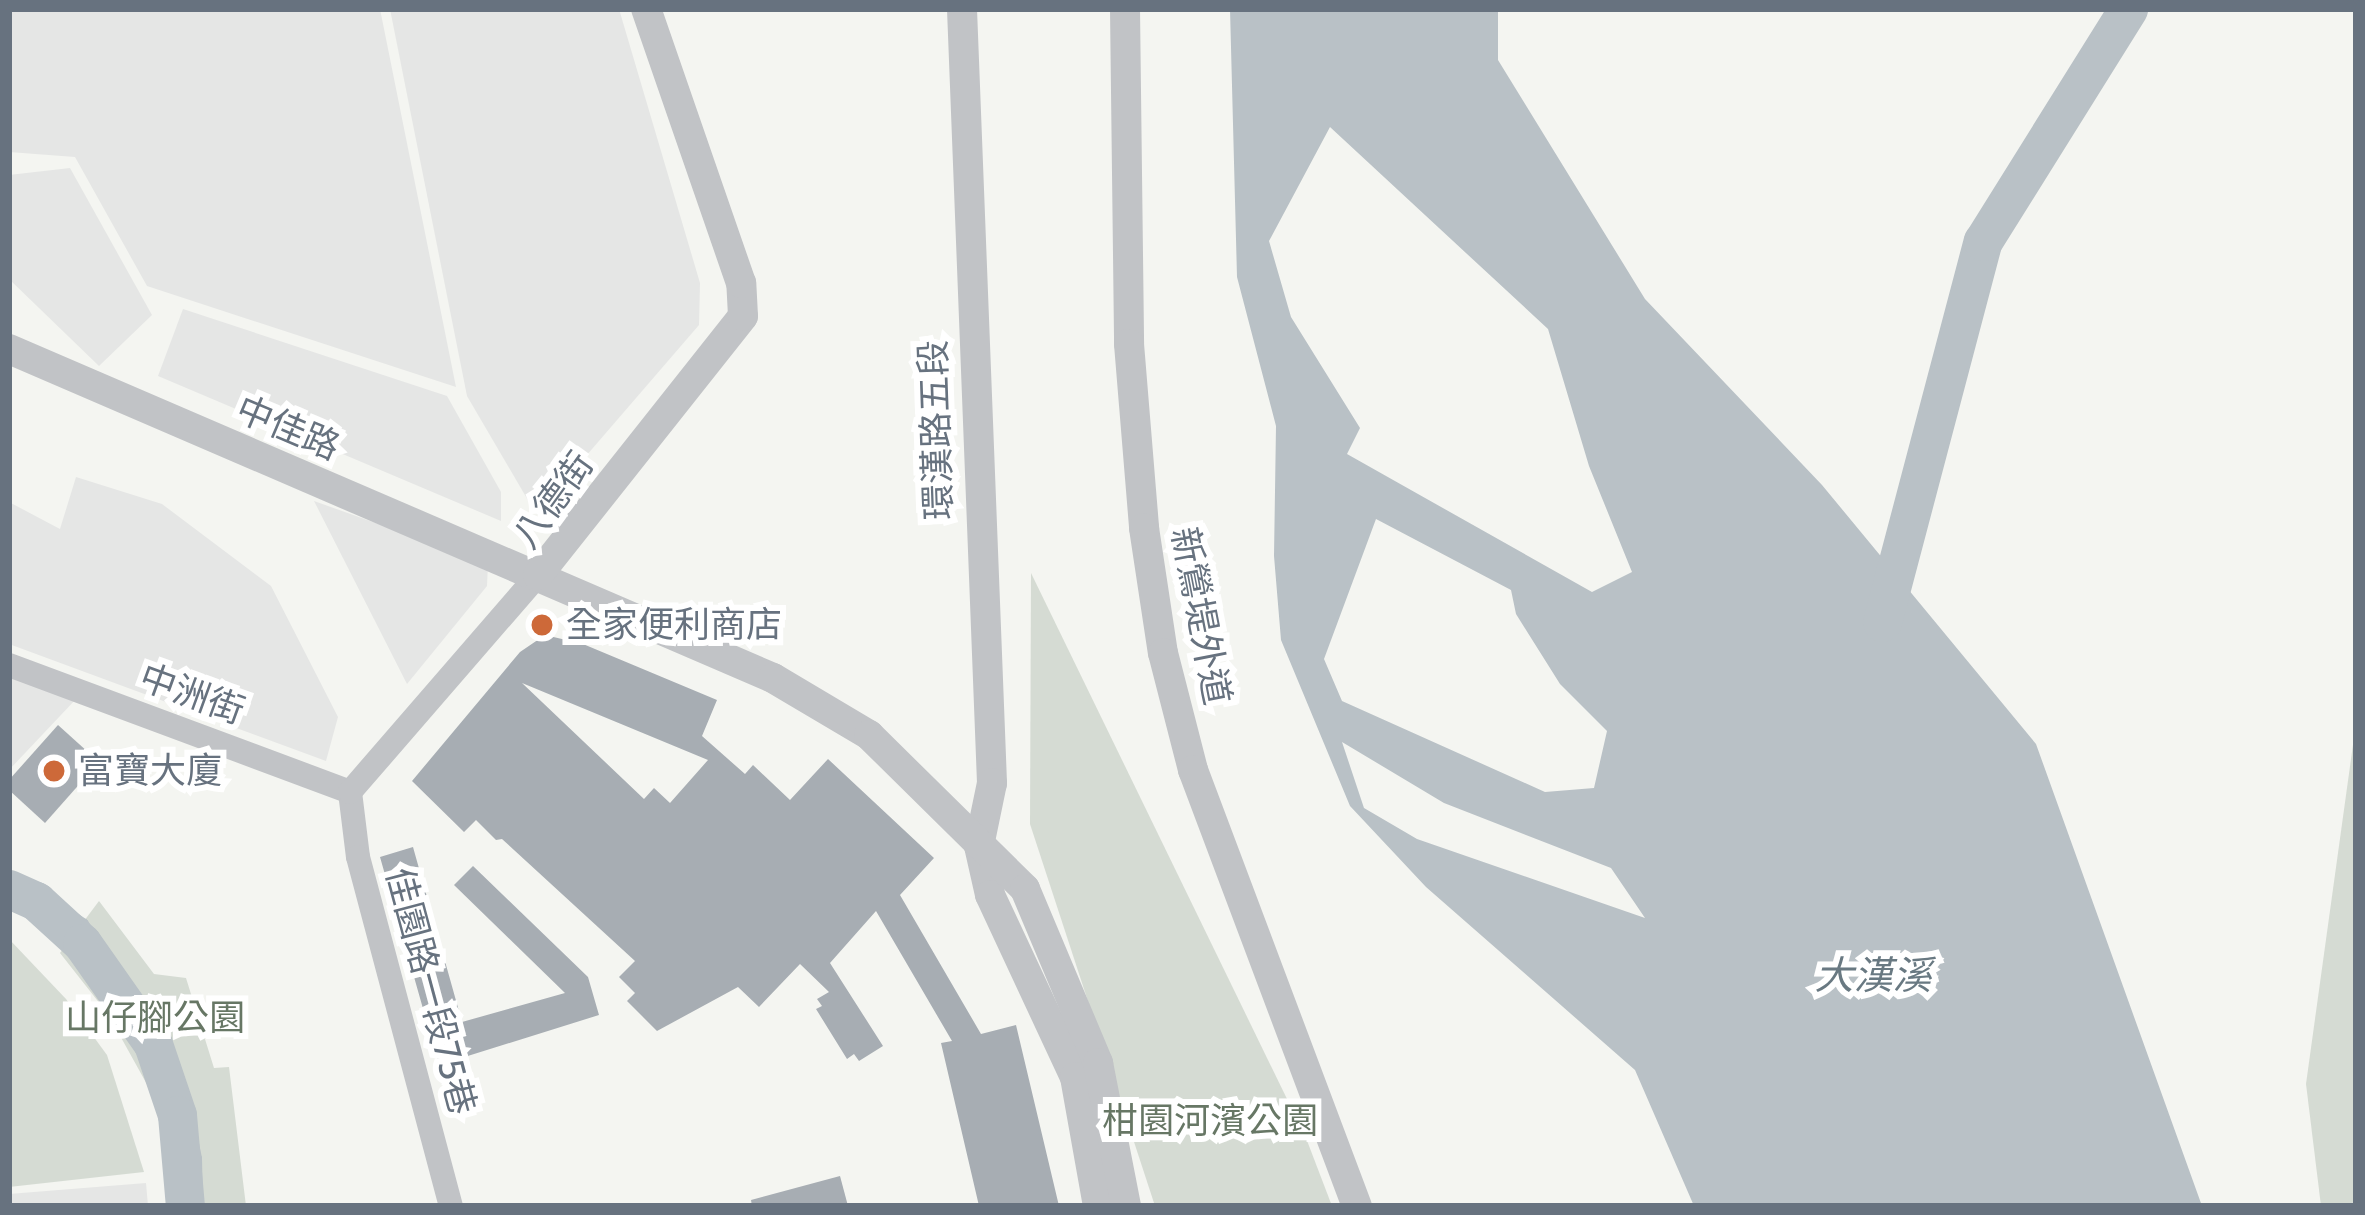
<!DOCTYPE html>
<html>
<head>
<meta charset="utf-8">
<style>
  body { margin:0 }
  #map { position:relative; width:2365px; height:1215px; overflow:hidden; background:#f4f5f1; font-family:Cabin,"Noto Sans TC",sans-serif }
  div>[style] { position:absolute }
  .built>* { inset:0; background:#e5e6e5 }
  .green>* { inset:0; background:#d5dbd3 }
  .water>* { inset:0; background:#b9c1c6 }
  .stream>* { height:6px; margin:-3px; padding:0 3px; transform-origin:3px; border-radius:3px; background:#b9c1c6 }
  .river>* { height:39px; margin:-19.5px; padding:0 19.5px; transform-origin:19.5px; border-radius:19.5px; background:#b9c1c6 }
  .building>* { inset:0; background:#a7adb3 }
  .minor>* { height:24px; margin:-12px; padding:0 12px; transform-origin:12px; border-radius:12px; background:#c1c3c6 }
  .tertiary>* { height:30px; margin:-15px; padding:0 15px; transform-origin:15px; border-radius:15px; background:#c1c3c6 }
  .dots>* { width:33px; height:33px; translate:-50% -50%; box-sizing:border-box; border:6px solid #fff; border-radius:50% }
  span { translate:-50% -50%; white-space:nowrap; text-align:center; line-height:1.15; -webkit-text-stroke:12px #fff; paint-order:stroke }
  .street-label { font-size:36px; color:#67727f }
  .poi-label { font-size:36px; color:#67727f }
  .left { translate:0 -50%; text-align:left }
  .park-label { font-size:36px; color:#677765 }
  .water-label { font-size:39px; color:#697982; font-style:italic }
  .frame { position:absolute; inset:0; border:12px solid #67727f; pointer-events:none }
</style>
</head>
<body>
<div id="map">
  <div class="built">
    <div style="clip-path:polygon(9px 9px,380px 9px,456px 387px,147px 286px,75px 157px,9px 152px)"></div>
    <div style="clip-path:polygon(390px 9px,619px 9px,700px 283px,699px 325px,536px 514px,467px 396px)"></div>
    <div style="clip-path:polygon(70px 168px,152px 315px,99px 366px,9px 279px,9px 175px)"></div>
    <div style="clip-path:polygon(183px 309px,447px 396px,501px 492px,501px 521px,158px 376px)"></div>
    <div style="clip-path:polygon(76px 477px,162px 504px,271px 586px,338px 717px,326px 761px,9px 644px,9px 502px,60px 529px)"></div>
    <div style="clip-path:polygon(314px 501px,488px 563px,487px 586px,407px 684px)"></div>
    <div style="clip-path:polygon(9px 676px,77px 698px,9px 770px)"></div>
    <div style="clip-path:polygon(146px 1183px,148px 1206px,9px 1206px,9px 1194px)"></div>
  </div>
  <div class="green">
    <div style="clip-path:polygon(1031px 573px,1306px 1138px,1332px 1206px,1155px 1206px,1030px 824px)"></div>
    <div style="clip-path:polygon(2356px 723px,2356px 1206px,2321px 1206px,2306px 1084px)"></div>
    <div style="clip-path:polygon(99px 901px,154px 974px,186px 978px,214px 1068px,229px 1067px,246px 1206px,176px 1206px,175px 1165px,154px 1097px,108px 1014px,60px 953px)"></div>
    <div style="clip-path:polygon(9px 939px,66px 999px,107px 1055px,144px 1172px,9px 1187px)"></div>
  </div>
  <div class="water">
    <div style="clip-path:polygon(evenodd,1230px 9px,1498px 9px,1498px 60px,1645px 299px,1822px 485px,2036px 744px,2202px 1206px,1694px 1206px,1635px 1070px,1426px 887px,1350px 806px,1281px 640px,1274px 556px,1276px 426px,1237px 277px,1230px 9px,1330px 127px,1548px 329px,1589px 466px,1632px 572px,1592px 592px,1347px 454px,1360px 428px,1291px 317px,1269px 241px,1330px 127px,1230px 9px,1376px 519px,1511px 590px,1516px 614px,1560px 684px,1607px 731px,1594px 788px,1545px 792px,1342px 701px,1324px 659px,1376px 519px,1230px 9px,1342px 742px,1444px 803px,1611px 868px,1645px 918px,1417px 839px,1364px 808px,1342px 742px)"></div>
  </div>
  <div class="stream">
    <div style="left:9px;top:872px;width:91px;rotate:33.3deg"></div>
    <div style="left:85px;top:922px;width:128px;rotate:56.4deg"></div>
    <div style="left:156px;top:1029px;width:68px;rotate:64.6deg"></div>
    <div style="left:185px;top:1090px;width:69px;rotate:78.4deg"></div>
    <div style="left:199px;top:1158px;width:48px;rotate:88.8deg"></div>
  </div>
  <div class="river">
    <div style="left:1882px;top:622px;width:394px;rotate:-75.2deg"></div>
    <div style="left:1983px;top:241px;width:274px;rotate:-58deg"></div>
    <div style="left:9px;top:889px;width:30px;rotate:24deg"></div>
    <div style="left:36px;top:901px;width:62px;rotate:42.4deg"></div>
    <div style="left:82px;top:943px;width:123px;rotate:54.9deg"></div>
    <div style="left:153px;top:1044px;width:75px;rotate:71.3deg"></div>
    <div style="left:177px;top:1115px;width:91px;rotate:85deg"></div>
  </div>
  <div class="building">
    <div style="clip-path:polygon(evenodd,545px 635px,583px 644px,717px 700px,702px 736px,745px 774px,753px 765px,790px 800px,828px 759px,934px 858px,900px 895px,981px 1034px,1016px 1025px,1059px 1206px,979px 1206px,941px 1043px,952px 1041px,876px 911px,830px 963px,883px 1046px,859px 1061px,854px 1054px,847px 1059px,816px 1009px,822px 1006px,817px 999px,829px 992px,800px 964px,759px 1007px,738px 987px,657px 1031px,627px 1001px,635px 993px,619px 977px,635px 961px,502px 839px,496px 840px,476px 820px,464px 832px,412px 781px,520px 652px,545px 635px,522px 683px,708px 760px,670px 803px,654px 788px,644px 799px,522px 683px)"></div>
    <div style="clip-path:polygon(58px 725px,99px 762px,45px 823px,9px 790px,9px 780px)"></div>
    <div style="clip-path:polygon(413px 847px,462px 1022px,565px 993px,454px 885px,473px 866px,588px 977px,599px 1015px,439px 1065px,380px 857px)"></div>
    <div style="clip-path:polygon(840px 1176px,848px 1206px,752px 1206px,751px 1200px)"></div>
  </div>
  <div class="minor">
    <div style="left:9px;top:665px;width:364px;rotate:20.4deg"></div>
    <div style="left:350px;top:792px;width:65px;rotate:83deg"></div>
    <div style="left:358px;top:857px;width:361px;rotate:75.1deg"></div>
    <div style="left:350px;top:792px;width:287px;rotate:-49.1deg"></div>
  </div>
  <div class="tertiary">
    <div style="left:962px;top:9px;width:775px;rotate:87.78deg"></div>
    <div style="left:992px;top:783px;width:64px;rotate:101.7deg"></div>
    <div style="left:979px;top:846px;width:50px;rotate:77.3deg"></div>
    <div style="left:990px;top:895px;width:201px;rotate:65deg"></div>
    <div style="left:1075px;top:1077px;width:131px;rotate:79.9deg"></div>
    <div style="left:1125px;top:9px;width:335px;rotate:89.3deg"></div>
    <div style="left:1129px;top:344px;width:185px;rotate:85.3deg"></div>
    <div style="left:1144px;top:528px;width:126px;rotate:81.4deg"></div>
    <div style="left:1163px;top:653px;width:121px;rotate:75.6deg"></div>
    <div style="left:1193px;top:770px;width:466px;rotate:69.4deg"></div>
    <div style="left:9px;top:349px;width:832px;rotate:23.3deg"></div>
    <div style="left:773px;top:678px;width:112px;rotate:30.7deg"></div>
    <div style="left:869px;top:735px;width:219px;rotate:44.6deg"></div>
    <div style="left:1025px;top:889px;width:189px;rotate:67.2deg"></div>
    <div style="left:1098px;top:1063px;width:146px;rotate:78.9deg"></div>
    <div style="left:538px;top:575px;width:330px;rotate:-51.6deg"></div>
    <div style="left:743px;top:316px;width:33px;rotate:-93deg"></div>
    <div style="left:741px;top:283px;width:290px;rotate:-109.1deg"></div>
  </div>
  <div class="dots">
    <div style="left:542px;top:625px;background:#cd6939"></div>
    <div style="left:54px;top:771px;background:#cd6939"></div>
  </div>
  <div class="street-label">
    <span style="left:288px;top:428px;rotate:23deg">中佳路</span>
    <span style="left:936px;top:430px;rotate:-92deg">環漢路五段</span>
    <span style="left:553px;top:500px;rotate:-54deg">八德街</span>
    <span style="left:1201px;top:616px;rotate:79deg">新鶯堤外道</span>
    <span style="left:192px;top:694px;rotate:20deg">中洲街</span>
    <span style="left:431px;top:991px;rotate:75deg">佳園路一段75巷</span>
  </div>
  <div class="poi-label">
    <span class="left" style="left:566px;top:625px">全家便利商店</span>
    <span class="left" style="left:78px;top:771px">富寶大廈</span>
  </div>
  <div class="park-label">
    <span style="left:155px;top:1018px">山仔腳公園</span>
    <span style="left:1210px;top:1121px">柑園河濱公園</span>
  </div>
  <div class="water-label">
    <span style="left:1873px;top:975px">大漢溪</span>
  </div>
  <div class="frame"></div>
</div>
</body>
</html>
